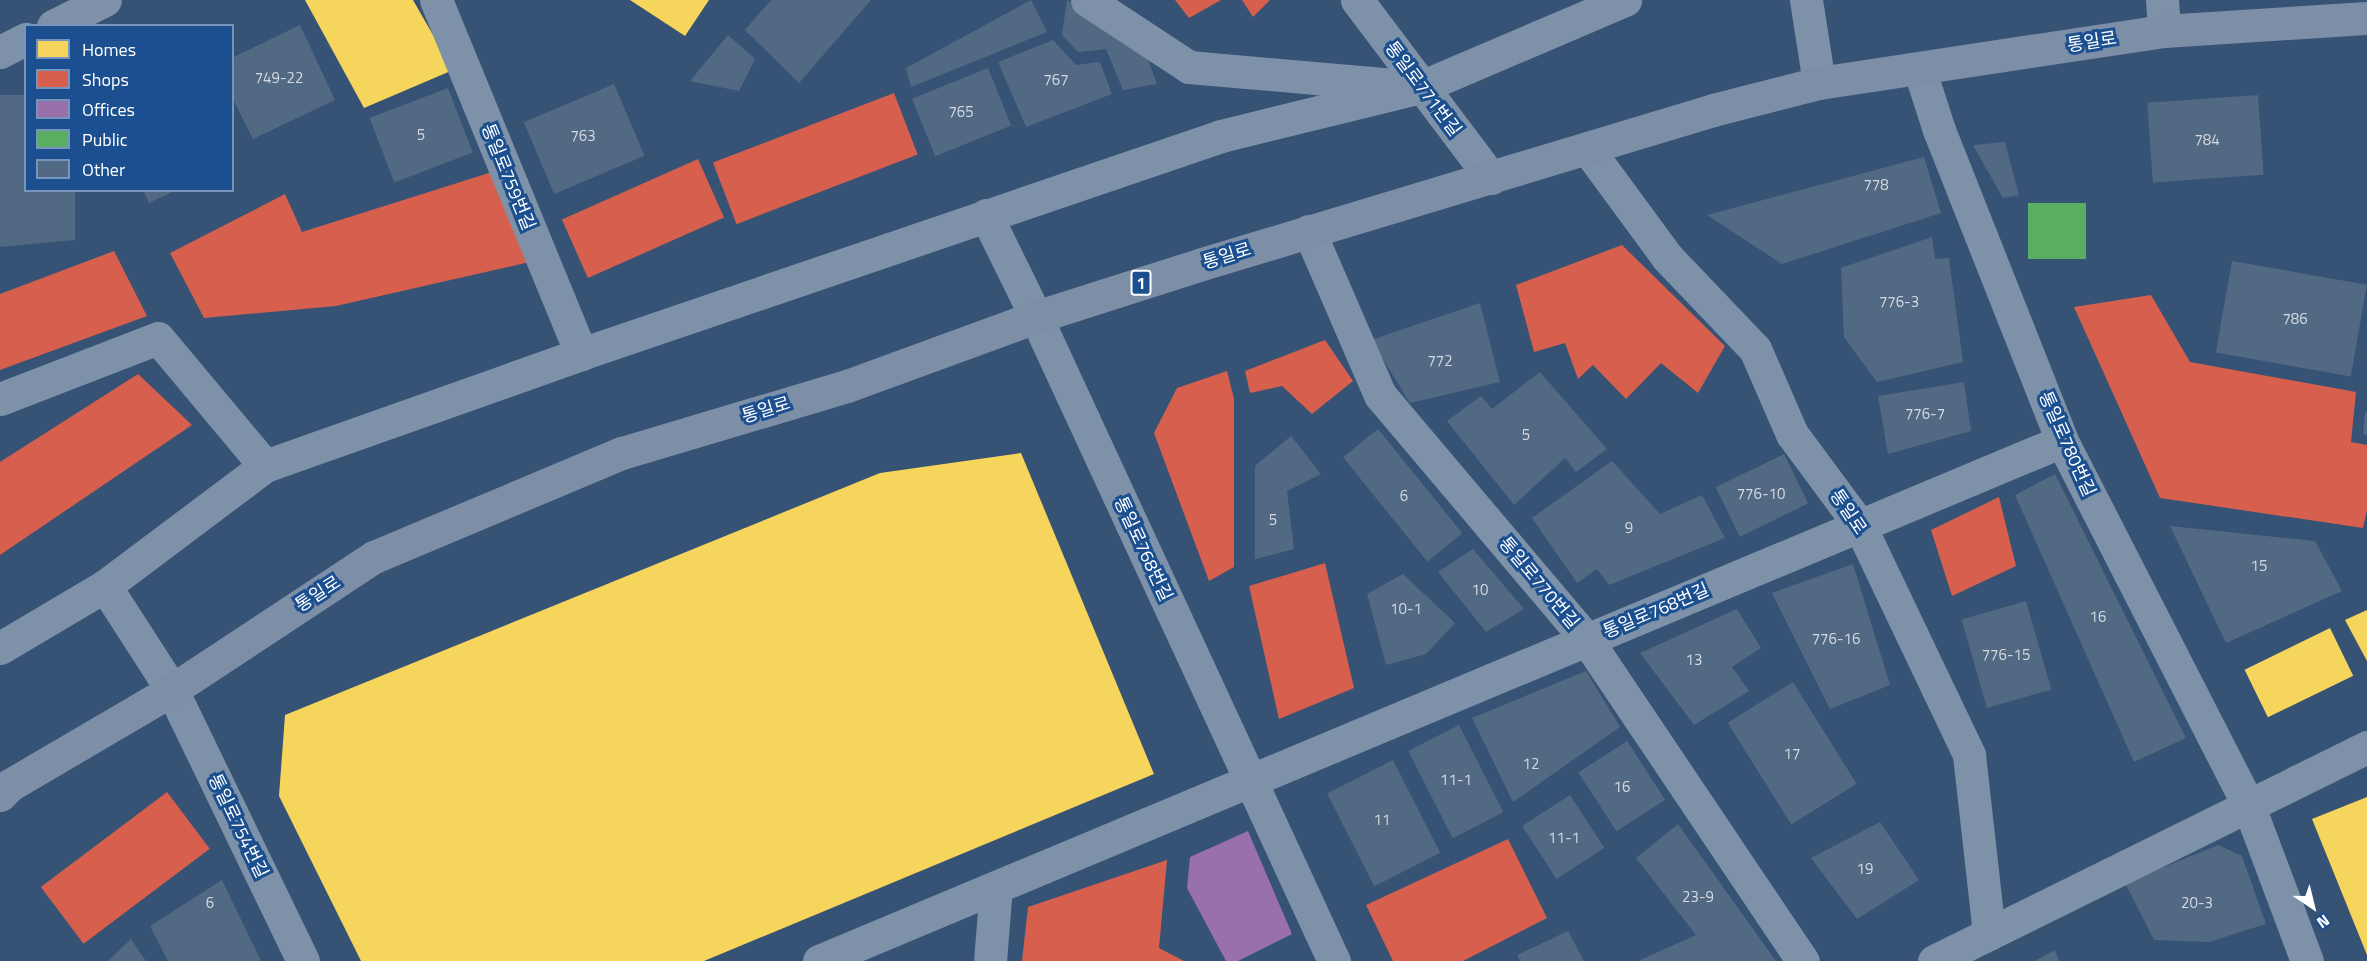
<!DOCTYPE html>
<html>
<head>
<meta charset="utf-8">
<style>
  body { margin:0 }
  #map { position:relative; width:2367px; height:961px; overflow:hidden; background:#365274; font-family:"Titillium Web","Noto Sans KR",sans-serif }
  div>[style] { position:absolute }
  .homes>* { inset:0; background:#f6d55c; transform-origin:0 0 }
  .shops>* { inset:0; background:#d6604d; transform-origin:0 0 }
  .offices>* { inset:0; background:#9970ab }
  .public>* { inset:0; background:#5aae61; transform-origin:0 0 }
  .building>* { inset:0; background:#526984; transform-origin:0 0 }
  .minor>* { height:33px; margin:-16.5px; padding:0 16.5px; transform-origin:16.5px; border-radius:16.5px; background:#7d92a8 }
  .tertiary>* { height:33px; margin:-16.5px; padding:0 16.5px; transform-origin:16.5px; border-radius:16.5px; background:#7d92a8 }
  .primary>* { height:33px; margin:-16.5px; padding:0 16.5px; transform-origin:16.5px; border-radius:16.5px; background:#7d8ea7 }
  span { translate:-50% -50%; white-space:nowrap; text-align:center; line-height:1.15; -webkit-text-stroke:6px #1b4f8f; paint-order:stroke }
  .number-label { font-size:15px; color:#d4dae0 }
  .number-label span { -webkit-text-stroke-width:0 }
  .shield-label span { padding:2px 4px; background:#1b4f8f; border:2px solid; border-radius:4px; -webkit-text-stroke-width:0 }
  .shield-label { font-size:16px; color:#fff; font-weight:700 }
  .street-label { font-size:18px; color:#fff }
  .legend { position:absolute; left:24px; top:24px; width:210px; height:168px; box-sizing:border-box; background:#1b4f8f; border:2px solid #7695bc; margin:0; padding:8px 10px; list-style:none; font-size:18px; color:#fff }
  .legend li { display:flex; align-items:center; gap:12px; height:30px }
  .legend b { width:30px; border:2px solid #7695bc }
  .north { position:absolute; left:2283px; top:877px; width:60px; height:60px; -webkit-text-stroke:4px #1b4f8f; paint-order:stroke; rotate:145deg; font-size:16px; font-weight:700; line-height:24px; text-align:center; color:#fff }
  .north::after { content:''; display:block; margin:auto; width:21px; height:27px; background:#fff; clip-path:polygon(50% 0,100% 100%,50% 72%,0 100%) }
</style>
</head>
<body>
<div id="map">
  <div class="homes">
    <div style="clip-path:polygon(305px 0,413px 0,453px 70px,364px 108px)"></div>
    <div style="clip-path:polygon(630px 0,709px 0,685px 36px)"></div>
    <div style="clip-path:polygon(1021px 453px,1154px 774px,704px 961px,361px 961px,279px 796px,285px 715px,880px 473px)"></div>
    <div style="clip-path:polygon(2367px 610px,2367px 661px,2345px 620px)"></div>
    <div style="left:2330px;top:628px;width:53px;height:95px;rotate:64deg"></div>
    <div style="clip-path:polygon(2367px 797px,2367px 955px,2312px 819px)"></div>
  </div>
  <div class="shops">
    <div style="clip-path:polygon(1175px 0,1221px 0,1189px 18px)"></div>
    <div style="clip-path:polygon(1242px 0,1270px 0,1253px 17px)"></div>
    <div style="left:894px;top:93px;width:66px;height:194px;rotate:69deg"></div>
    <div style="left:698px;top:159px;width:64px;height:149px;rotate:66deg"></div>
    <div style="clip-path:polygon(492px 172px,530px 262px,336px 306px,204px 318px,170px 253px,285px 194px,302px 232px)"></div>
    <div style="clip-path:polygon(1622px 245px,1725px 346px,1698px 393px,1661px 363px,1626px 399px,1593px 365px,1578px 379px,1565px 343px,1534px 352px,1516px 285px)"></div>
    <div style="clip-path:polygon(114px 251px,147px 316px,0 370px,0 294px)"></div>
    <div style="clip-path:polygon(2151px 295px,2190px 362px,2356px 392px,2351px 442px,2367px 445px,2367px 510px,2363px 528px,2160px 498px,2074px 307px)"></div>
    <div style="clip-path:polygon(1325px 340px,1353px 381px,1312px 414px,1282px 386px,1250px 393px,1245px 371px)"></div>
    <div style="clip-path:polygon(1227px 371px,1234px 399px,1234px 567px,1209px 581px,1154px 433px,1177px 388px)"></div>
    <div style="clip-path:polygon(138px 374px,192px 425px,0 555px,0 462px)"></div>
    <div style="clip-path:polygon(1999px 497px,2016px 566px,1952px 596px,1931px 530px)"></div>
    <div style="clip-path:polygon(1325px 563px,1354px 688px,1279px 719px,1249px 586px)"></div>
    <div style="left:167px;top:792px;width:71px;height:158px;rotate:53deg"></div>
    <div style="clip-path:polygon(1508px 839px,1547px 918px,1463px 961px,1393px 961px,1366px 905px)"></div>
    <div style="clip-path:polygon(1167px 860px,1159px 948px,1184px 961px,1022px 961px,1028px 907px)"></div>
  </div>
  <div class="offices">
    <div style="clip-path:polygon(1248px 831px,1292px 934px,1238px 961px,1226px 961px,1187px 888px,1190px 857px)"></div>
  </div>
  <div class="public">
    <div style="left:2028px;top:203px;width:58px;height:56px"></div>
  </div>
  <div class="building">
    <div style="clip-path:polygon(771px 0,871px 0,799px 83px,745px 30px)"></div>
    <div style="clip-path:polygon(1031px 0,1047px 32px,911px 87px,906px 68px)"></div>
    <div style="clip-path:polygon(1067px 0,1146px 54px,1157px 84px,1123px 90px,1106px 49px,1078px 52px,1062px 35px)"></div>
    <div style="clip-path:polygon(300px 25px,335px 100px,253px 139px,232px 97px,232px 58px)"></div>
    <div style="clip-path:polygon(728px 35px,755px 59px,739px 91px,690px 81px)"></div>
    <div style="clip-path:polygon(1053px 40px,1076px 65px,1100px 62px,1112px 94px,1026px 127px,998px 62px)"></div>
    <div style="left:988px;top:68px;width:62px;height:82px;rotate:68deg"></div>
    <div style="left:614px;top:84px;width:78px;height:98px;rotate:67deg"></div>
    <div style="left:448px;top:88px;width:69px;height:84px;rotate:69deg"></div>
    <div style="clip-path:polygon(0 95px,26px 95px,26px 190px,75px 190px,75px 240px,0 247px)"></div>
    <div style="left:2258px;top:95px;width:80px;height:111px;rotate:86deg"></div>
    <div style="clip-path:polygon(2005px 142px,2019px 195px,2003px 198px,1973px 145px)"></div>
    <div style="clip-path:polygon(1924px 157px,1941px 213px,1782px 264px,1707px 215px)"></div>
    <div style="clip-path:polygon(143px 190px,176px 190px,149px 203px)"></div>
    <div style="clip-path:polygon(1932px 237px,1935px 259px,1949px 258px,1963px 362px,1877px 382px,1844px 337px,1841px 268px)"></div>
    <div style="left:2232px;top:261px;width:137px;height:93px;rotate:10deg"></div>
    <div style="clip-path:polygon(1480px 303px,1500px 382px,1410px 403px,1371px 340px)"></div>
    <div style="clip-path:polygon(1540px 372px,1607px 449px,1576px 472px,1565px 458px,1514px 505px,1447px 421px,1481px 396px,1492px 409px)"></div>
    <div style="clip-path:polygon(1964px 382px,1971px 431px,1888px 454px,1878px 396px)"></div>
    <div style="clip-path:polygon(2365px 412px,2367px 412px,2367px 435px,2363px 434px)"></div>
    <div style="left:1378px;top:429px;width:134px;height:45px;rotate:51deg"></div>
    <div style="clip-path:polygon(1291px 436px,1321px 474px,1287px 491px,1294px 549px,1255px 559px,1255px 466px)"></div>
    <div style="left:1784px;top:454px;width:55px;height:76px;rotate:64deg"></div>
    <div style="clip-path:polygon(1612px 461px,1660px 514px,1702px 495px,1725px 538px,1609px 585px,1597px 569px,1577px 583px,1532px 518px)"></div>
    <div style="clip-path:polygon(2055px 474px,2186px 738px,2134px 762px,2015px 495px)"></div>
    <div style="clip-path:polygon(2170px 526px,2315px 541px,2342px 591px,2226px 643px)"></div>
    <div style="clip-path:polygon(1473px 549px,1524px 609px,1486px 632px,1438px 572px)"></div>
    <div style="clip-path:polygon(1853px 564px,1890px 685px,1830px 709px,1772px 593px)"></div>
    <div style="clip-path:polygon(1403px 574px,1455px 623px,1426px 654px,1386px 665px,1367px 594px)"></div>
    <div style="left:2026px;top:601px;width:92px;height:67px;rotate:74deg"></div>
    <div style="clip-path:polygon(1737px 609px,1761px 648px,1732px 667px,1749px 691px,1694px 725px,1640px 653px)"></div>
    <div style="clip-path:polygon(1586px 671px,1620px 727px,1513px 802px,1472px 718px)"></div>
    <div style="left:1793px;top:682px;width:120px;height:77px;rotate:58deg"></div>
    <div style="left:1459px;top:725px;width:98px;height:57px;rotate:63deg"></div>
    <div style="left:1627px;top:741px;width:70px;height:58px;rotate:57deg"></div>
    <div style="left:1393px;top:760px;width:104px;height:74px;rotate:63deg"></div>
    <div style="left:1570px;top:795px;width:63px;height:57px;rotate:57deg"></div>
    <div style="clip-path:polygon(1880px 822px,1919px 880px,1857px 919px,1811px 858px)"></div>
    <div style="clip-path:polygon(1678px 824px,1776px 961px,1638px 961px,1696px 935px,1636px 858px)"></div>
    <div style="clip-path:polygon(2218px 845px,2242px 856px,2266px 924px,2209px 942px,2154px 940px,2125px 883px)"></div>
    <div style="clip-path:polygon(222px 880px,261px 961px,168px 961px,150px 926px)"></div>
    <div style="clip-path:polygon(1568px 931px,1584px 961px,1520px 961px,1517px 955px)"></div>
    <div style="clip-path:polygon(131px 939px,146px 961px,108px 961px)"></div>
    <div style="clip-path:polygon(2055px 950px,2059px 961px,2034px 961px)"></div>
  </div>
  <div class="minor">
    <div style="left:436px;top:0;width:383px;rotate:67.7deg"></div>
    <div style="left:1087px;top:0;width:122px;rotate:33.3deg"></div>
    <div style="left:1189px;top:67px;width:206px;rotate:5deg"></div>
    <div style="left:1357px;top:0;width:223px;rotate:53deg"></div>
    <div style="left:1806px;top:0;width:84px;rotate:81.1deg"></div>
    <div style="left:2162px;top:0;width:31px;rotate:86deg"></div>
    <div style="left:53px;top:26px;width:58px;rotate:-26.6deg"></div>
    <div style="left:0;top:52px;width:29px;rotate:-27deg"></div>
    <div style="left:1919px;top:68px;width:65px;rotate:72.1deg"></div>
    <div style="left:1939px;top:130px;width:334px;rotate:68.4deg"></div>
    <div style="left:2062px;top:441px;width:408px;rotate:62.9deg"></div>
    <div style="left:2248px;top:804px;width:168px;rotate:69.4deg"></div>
    <div style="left:1587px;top:148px;width:135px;rotate:53.7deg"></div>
    <div style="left:1667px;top:257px;width:127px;rotate:46.3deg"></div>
    <div style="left:1755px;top:349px;width:93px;rotate:66.5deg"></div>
    <div style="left:1792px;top:434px;width:114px;rotate:53.5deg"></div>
    <div style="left:1860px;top:526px;width:254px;rotate:64.5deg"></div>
    <div style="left:1969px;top:755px;width:180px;rotate:83.6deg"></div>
    <div style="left:986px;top:215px;width:114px;rotate:63.9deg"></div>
    <div style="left:1309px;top:231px;width:179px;rotate:66.6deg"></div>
    <div style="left:1380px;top:395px;width:321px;rotate:49.8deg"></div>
    <div style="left:1587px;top:640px;width:387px;rotate:56.1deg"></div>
    <div style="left:0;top:399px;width:169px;rotate:-21.1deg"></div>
    <div style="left:158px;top:338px;width:167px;rotate:50.1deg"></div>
    <div style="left:105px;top:586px;width:124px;rotate:57.2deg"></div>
    <div style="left:172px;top:690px;width:301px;rotate:64.2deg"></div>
    <div style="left:0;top:648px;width:122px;rotate:-30.6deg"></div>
    <div style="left:105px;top:586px;width:200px;rotate:-36.9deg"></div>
    <div style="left:265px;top:466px;width:335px;rotate:-19.5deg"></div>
    <div style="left:581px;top:354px;width:676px;rotate:-18.81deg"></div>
    <div style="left:1221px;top:136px;width:206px;rotate:-13.8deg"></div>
    <div style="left:1421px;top:87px;width:222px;rotate:-23.1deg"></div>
    <div style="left:819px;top:961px;width:1347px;rotate:-22.7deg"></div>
    <div style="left:990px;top:961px;width:74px;rotate:-85.4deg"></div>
    <div style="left:1934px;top:961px;width:483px;rotate:-26.3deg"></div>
  </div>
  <div class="tertiary">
    <div style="left:1036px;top:317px;width:710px;rotate:65.17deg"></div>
  </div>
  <div class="primary">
    <div style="left:0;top:795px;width:14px;rotate:-45deg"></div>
    <div style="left:10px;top:785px;width:188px;rotate:-30.4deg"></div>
    <div style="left:172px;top:690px;width:242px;rotate:-33.4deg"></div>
    <div style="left:374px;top:557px;width:269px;rotate:-22.8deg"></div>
    <div style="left:622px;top:453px;width:235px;rotate:-16.6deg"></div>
    <div style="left:847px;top:386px;width:201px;rotate:-20.1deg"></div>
    <div style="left:1036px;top:317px;width:174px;rotate:-17.7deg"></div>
    <div style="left:1202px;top:264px;width:534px;rotate:-16.77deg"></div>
    <div style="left:1713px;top:110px;width:109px;rotate:-14.3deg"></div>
    <div style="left:1819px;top:83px;width:349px;rotate:-8.6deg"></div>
    <div style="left:2164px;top:31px;width:203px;rotate:-3.7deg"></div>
  </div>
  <div class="number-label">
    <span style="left:279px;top:78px">749-22</span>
    <span style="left:1056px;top:80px">767</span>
    <span style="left:961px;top:112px">765</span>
    <span style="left:421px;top:135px">5</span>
    <span style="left:583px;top:136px">763</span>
    <span style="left:2207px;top:140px">784</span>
    <span style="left:1876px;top:185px">778</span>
    <span style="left:1899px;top:302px">776-3</span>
    <span style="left:2295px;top:319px">786</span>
    <span style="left:1440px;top:361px">772</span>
    <span style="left:1925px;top:414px">776-7</span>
    <span style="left:1526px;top:435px">5</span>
    <span style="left:1761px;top:494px">776-10</span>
    <span style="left:1404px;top:496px">6</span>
    <span style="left:1273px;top:520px">5</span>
    <span style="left:1629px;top:528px">9</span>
    <span style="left:2259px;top:566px">15</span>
    <span style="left:1480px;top:590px">10</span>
    <span style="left:1406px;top:609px">10-1</span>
    <span style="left:2098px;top:617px">16</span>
    <span style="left:1836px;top:639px">776-16</span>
    <span style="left:2006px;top:655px">776-15</span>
    <span style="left:1694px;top:660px">13</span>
    <span style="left:1792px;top:754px">17</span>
    <span style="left:1531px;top:764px">12</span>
    <span style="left:1456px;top:780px">11-1</span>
    <span style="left:1622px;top:787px">16</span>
    <span style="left:1382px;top:820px">11</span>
    <span style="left:1564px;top:838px">11-1</span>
    <span style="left:1865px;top:869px">19</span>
    <span style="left:1698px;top:897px">23-9</span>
    <span style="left:210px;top:903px">6</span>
    <span style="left:2197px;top:903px">20-3</span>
  </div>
  <div class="shield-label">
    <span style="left:1141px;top:283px">1</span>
  </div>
  <div class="street-label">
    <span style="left:2092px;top:42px;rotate:-9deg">통일로</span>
    <span style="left:1423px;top:89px;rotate:53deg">통일로771번길</span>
    <span style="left:508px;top:177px;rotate:68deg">통일로759번길</span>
    <span style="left:1227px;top:256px;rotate:-17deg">통일로</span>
    <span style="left:766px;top:410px;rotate:-17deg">통일로</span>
    <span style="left:2067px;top:444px;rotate:66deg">통일로780번길</span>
    <span style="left:1848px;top:512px;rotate:56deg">통일로</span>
    <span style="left:1143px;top:549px;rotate:65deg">통일로768번길</span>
    <span style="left:1539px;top:583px;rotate:50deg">통일로770번길</span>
    <span style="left:318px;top:594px;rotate:-33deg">통일로</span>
    <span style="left:1656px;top:611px;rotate:-23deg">통일로768번길</span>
    <span style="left:238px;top:826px;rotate:64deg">통일로754번길</span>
  </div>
  <ul class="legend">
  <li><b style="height:16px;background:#f6d55c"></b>Homes</li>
  <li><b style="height:16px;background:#d6604d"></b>Shops</li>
  <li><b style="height:16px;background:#9970ab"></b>Offices</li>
  <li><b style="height:16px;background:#5aae61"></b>Public</li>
  <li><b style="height:16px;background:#526984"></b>Other</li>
  </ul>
  <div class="north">N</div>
</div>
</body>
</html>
